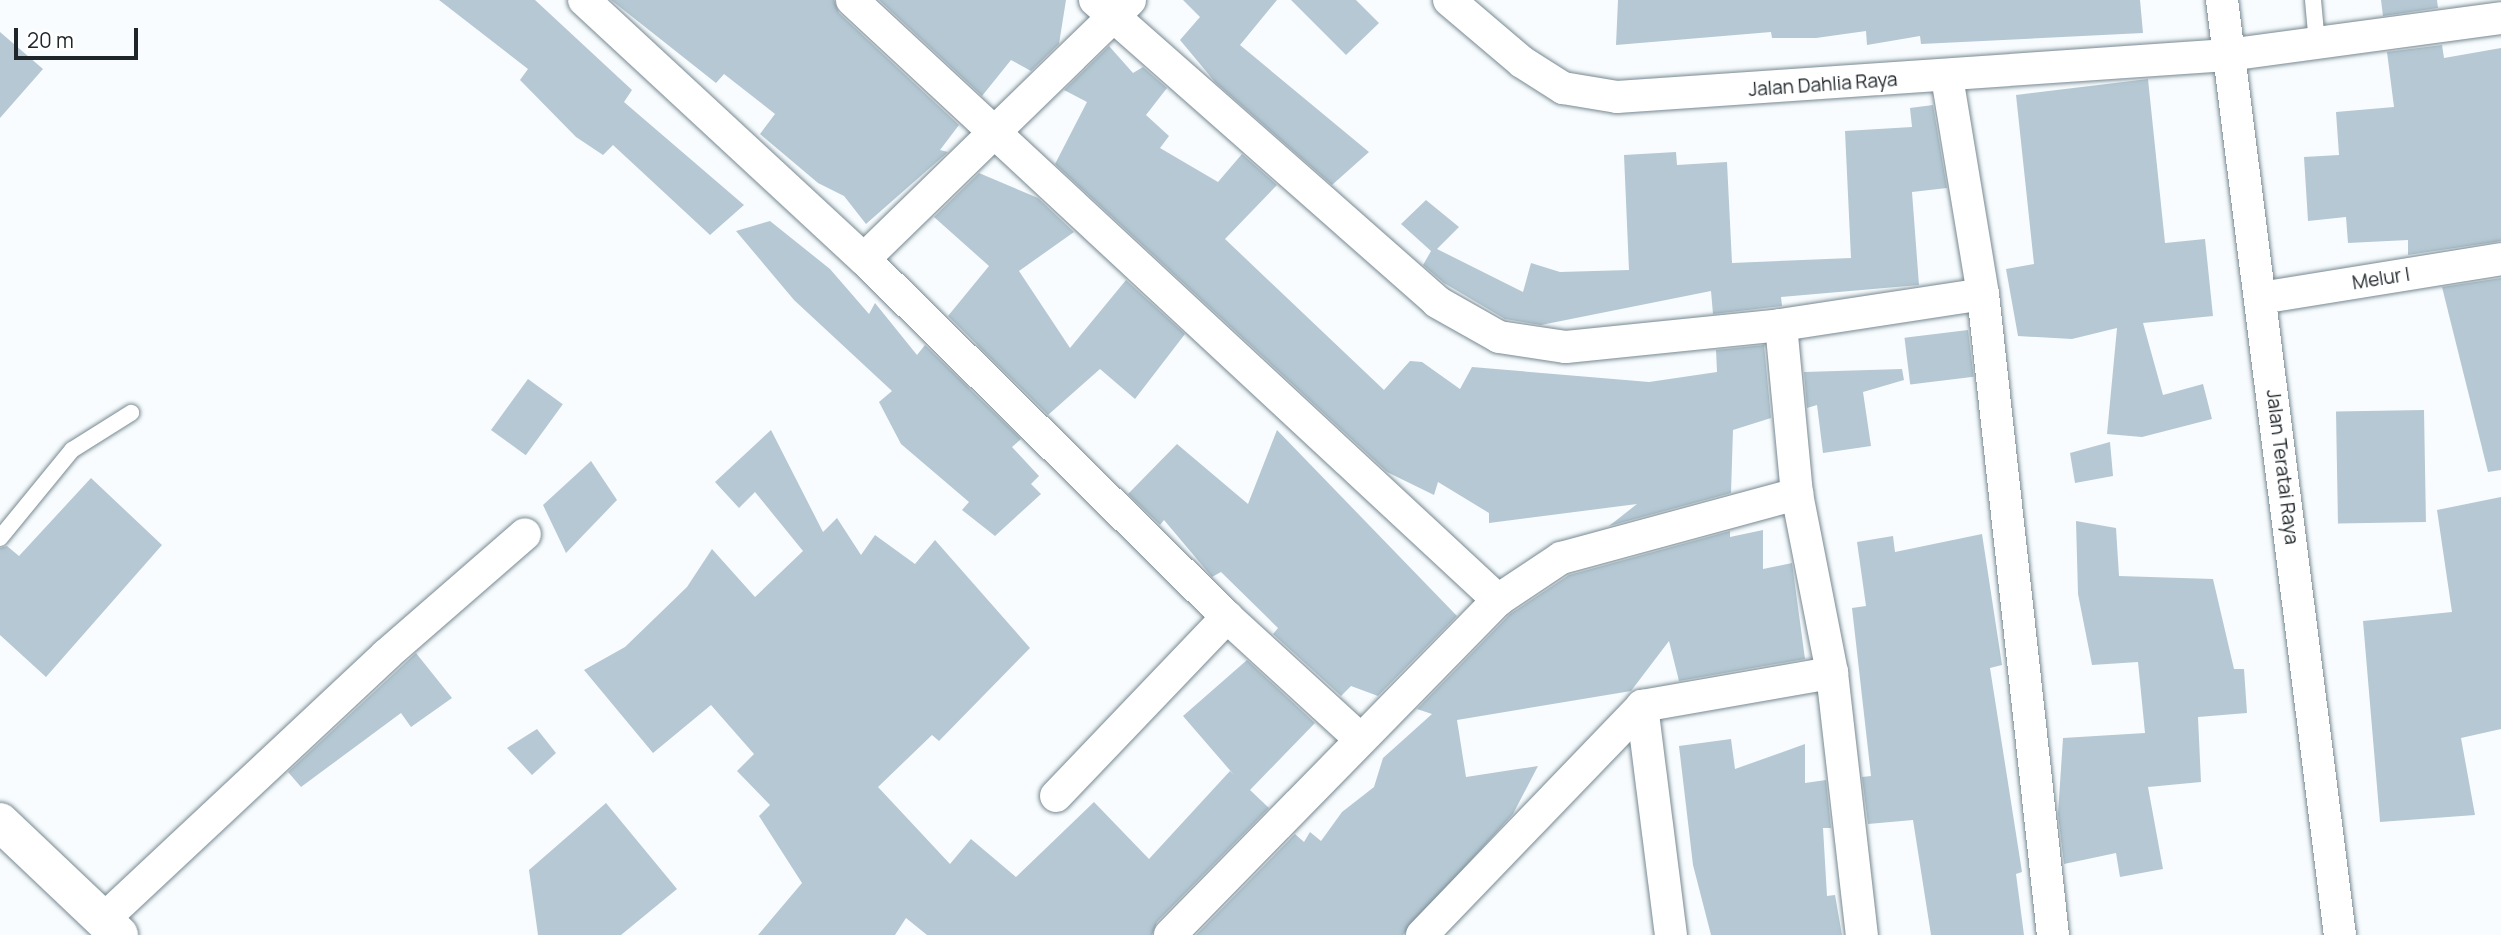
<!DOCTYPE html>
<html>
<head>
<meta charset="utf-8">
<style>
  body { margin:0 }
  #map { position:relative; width:2501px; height:935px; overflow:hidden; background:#f8fcfe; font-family:Manrope,sans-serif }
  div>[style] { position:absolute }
  .building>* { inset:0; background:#b5c8d3; transform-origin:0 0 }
  .roads { filter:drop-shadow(0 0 2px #778992) drop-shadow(0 0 2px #778992) }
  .service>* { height:16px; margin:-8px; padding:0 8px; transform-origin:8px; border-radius:8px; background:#fff }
  .minor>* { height:32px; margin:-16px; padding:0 16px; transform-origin:16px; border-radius:16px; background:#fff }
  .secondary>* { height:38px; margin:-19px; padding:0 19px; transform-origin:19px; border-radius:19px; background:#fff }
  span { translate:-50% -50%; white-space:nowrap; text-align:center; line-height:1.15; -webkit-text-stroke:5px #fff; paint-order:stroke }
  .street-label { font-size:19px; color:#1f262a }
  .scale { position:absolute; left:14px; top:28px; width:124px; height:32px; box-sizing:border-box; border:4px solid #1f262a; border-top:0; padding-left:9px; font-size:21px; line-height:24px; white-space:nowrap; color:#1f262a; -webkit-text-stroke:5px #fff; paint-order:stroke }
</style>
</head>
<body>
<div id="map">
  <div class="building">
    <div style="clip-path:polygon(439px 0,535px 0,632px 90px,624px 102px,744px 205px,710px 235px,613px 145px,603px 155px,576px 137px,520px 80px,528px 69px)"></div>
    <div style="clip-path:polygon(611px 0,834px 0,839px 13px,959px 125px,940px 150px,948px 152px,866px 224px,844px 196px,818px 183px,760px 134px,775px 114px,724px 74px,716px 83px)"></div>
    <div style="clip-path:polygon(879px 0,1066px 0,1059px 44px,1031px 71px,1011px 60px,982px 96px)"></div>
    <div style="clip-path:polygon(1183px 0,1277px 0,1240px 45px,1369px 152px,1332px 185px,1215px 82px,1180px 40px,1200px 17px)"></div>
    <div style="clip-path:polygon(1291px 0,1356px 0,1379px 23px,1346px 55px)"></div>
    <div style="clip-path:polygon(1618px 0,2140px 0,2143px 33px,1921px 44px,1920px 36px,1867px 45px,1866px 31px,1816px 38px,1772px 38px,1771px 32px,1616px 45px)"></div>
    <div style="clip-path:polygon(2381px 0,2437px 0,2438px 8px,2383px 16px)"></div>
    <div style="clip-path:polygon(0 32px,43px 69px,0 118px)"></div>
    <div style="clip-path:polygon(2442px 45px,2444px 58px,2501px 48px,2501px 241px,2408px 255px,2408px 240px,2348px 243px,2346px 217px,2308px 221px,2304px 157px,2339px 155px,2336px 112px,2394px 107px,2387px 52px)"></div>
    <div style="clip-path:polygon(1109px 46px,1133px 73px,1143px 67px,1167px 88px,1146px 115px,1169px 136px,1160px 148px,1218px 182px,1242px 154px,1277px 185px,1225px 239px,1384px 390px,1410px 361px,1422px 362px,1460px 389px,1472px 367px,1649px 382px,1717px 372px,1716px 350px,1764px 345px,1771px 418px,1733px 430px,1731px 493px,1609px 526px,1637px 504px,1489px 523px,1489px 513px,1438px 482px,1434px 495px,1387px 472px,1055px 164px,1087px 102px,1064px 90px)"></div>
    <div style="clip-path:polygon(2148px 79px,2165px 243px,2205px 239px,2213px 316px,2143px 323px,2163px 395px,2203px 384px,2212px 419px,2142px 437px,2107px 434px,2117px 328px,2072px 339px,2018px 336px,2006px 269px,2034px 264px,2016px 95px)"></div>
    <div style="clip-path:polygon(1933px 105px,1947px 188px,1912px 192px,1919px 285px,1781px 297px,1782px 306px,1713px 314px,1711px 291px,1541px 325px,1505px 319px,1444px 283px,1423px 265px,1431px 251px,1401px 224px,1426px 200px,1459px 227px,1437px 249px,1523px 292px,1531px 263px,1560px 272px,1629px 270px,1624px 155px,1676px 152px,1677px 165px,1727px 162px,1732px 263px,1851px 258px,1845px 131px,1912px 127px,1910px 108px)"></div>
    <div style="clip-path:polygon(979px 173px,1038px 198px,1074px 232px,1019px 271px,1070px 348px,1126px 280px,1185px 334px,1135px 399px,1100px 369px,1048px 415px,948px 316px,989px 266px,934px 217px)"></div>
    <div style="clip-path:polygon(770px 221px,830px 269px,869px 314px,875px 303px,917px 355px,925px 345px,1021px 439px,1012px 447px,1039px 476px,1031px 484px,1041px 494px,995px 536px,962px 510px,969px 502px,901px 444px,879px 402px,892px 391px,794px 300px,736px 231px)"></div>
    <div style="clip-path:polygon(2501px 278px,2501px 470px,2488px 472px,2442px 287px)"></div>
    <div style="left:1968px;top:330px;width:47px;height:64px;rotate:83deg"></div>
    <div style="clip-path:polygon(1902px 369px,1904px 380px,1863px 392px,1871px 446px,1823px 453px,1817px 405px,1807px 408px,1804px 372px)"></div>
    <div style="left:528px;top:379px;width:43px;height:63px;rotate:36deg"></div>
    <div style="left:2424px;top:410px;width:112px;height:88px;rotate:89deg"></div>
    <div style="clip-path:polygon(771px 430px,823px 532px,837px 518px,861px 555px,875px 535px,915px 564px,935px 540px,1030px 648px,939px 741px,932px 735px,878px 787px,950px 864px,971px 839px,1016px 877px,1094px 802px,1149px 859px,1230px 771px,1234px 775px,1183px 716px,1247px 660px,1315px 723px,1250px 790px,1269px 808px,1157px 922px,1152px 935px,927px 935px,906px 918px,895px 935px,758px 935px,802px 883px,759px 816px,770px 805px,737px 771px,754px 754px,711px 705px,653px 753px,584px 670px,625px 647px,687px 587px,712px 549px,755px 597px,803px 551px,755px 492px,739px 508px,715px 482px)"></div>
    <div style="clip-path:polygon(1277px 430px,1457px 616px,1378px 696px,1351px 686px,1341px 696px,1273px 634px,1278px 628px,1221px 572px,1212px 577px,1164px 520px,1160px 525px,1128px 494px,1177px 444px,1248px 504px)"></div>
    <div style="clip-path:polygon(2110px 442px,2113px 476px,2075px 483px,2070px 453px)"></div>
    <div style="clip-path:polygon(591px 461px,617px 500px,566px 553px,543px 505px)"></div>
    <div style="clip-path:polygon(91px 478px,162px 545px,46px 677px,0 635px,0 548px,7px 546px,19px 556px)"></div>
    <div style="clip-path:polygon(2501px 497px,2501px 729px,2461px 738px,2475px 815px,2380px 822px,2363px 621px,2452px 612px,2437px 510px)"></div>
    <div style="clip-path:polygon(2076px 521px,2116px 528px,2119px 576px,2213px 579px,2234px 669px,2244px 669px,2247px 713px,2198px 717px,2201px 782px,2148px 787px,2163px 869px,2120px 877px,2116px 853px,2064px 864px,2058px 814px,2063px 738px,2145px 733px,2138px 662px,2092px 665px,2078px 594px)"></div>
    <div style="clip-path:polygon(1763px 530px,1763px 569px,1792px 563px,1805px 659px,1679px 681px,1669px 641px,1631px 691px,1457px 720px,1466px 777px,1538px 766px,1513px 814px,1403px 935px,1196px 935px,1295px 834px,1304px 842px,1310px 832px,1321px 841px,1342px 812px,1374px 787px,1383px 758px,1432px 714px,1417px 709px,1510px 614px,1569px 575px,1730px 531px,1730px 537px)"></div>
    <div style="clip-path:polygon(1982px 534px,2002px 665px,1990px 668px,2022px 872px,2016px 874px,2024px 935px,1931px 935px,1913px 820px,1868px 824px,1862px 777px,1871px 776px,1852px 608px,1866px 606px,1857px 542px,1893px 536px,1895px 552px)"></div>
    <div style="clip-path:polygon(416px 653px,452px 698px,411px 727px,401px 713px,301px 787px,288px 772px)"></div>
    <div style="clip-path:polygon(537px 729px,556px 753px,532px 775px,507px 748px)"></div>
    <div style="clip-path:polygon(1731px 739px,1735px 769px,1805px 744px,1805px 783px,1826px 780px,1831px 828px,1823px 828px,1827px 896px,1835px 895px,1842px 935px,1711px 935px,1693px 865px,1679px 746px)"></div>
    <div style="clip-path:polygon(606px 803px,677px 889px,621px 935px,538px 935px,529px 870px)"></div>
  </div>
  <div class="roads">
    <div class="service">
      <div style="left:2313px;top:0;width:44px;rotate:84.8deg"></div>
      <div style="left:0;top:538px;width:114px;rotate:-50.7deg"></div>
      <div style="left:72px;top:450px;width:70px;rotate:-32.1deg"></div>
    </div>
    <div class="minor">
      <div style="left:584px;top:0;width:381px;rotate:42.8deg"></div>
      <div style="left:864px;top:259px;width:510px;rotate:44.6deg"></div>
      <div style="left:1227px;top:617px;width:179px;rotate:42.5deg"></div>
      <div style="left:852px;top:0;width:882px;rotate:42.89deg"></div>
      <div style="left:1095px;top:0;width:456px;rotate:41.4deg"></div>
      <div style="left:1437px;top:302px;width:71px;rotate:29.4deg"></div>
      <div style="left:1499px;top:337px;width:68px;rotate:8.5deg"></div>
      <div style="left:1566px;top:347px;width:216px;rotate:-5.8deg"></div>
      <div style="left:1781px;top:325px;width:204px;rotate:-8.7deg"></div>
      <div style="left:1449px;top:0;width:96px;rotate:40.3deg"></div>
      <div style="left:1522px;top:62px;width:49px;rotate:32.4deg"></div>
      <div style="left:1563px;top:88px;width:55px;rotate:9.5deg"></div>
      <div style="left:1617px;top:97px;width:612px;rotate:-3.93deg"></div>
      <div style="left:2228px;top:55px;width:275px;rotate:-7.7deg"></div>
      <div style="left:2222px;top:0;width:942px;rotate:82.81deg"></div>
      <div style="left:1947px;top:77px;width:220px;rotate:80.6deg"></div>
      <div style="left:1983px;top:294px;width:645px;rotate:83.77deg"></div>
      <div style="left:864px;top:259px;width:371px;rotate:-44.2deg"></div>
      <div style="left:2261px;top:298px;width:243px;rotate:-9.2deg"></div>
      <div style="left:1781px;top:325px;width:170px;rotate:84.6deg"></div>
      <div style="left:1797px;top:494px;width:182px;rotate:78.9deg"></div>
      <div style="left:1832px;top:673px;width:264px;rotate:83.5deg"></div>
      <div style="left:1642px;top:706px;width:231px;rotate:82.8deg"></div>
      <div style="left:1056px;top:796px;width:248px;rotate:-46.3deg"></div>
      <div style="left:103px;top:920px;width:388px;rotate:-43.1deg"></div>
      <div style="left:386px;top:655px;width:184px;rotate:-41deg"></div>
      <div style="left:1170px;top:935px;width:469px;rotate:-45.6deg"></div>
      <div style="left:1498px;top:600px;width:76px;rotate:-33.7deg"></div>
      <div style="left:1561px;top:558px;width:245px;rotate:-15.2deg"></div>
      <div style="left:1422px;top:935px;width:318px;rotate:-46.1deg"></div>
      <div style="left:1642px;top:706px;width:193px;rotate:-9.9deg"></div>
    </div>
    <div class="secondary">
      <div style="left:0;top:822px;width:164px;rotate:43.5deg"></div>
    </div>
  </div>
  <div class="street-label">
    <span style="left:1823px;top:85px;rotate:-4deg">Jalan Dahlia Raya</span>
    <span style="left:2381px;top:279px;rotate:-9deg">Melur I</span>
    <span style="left:2282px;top:467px;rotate:83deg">Jalan Teratai Raya</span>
  </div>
  <div class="scale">20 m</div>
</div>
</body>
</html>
